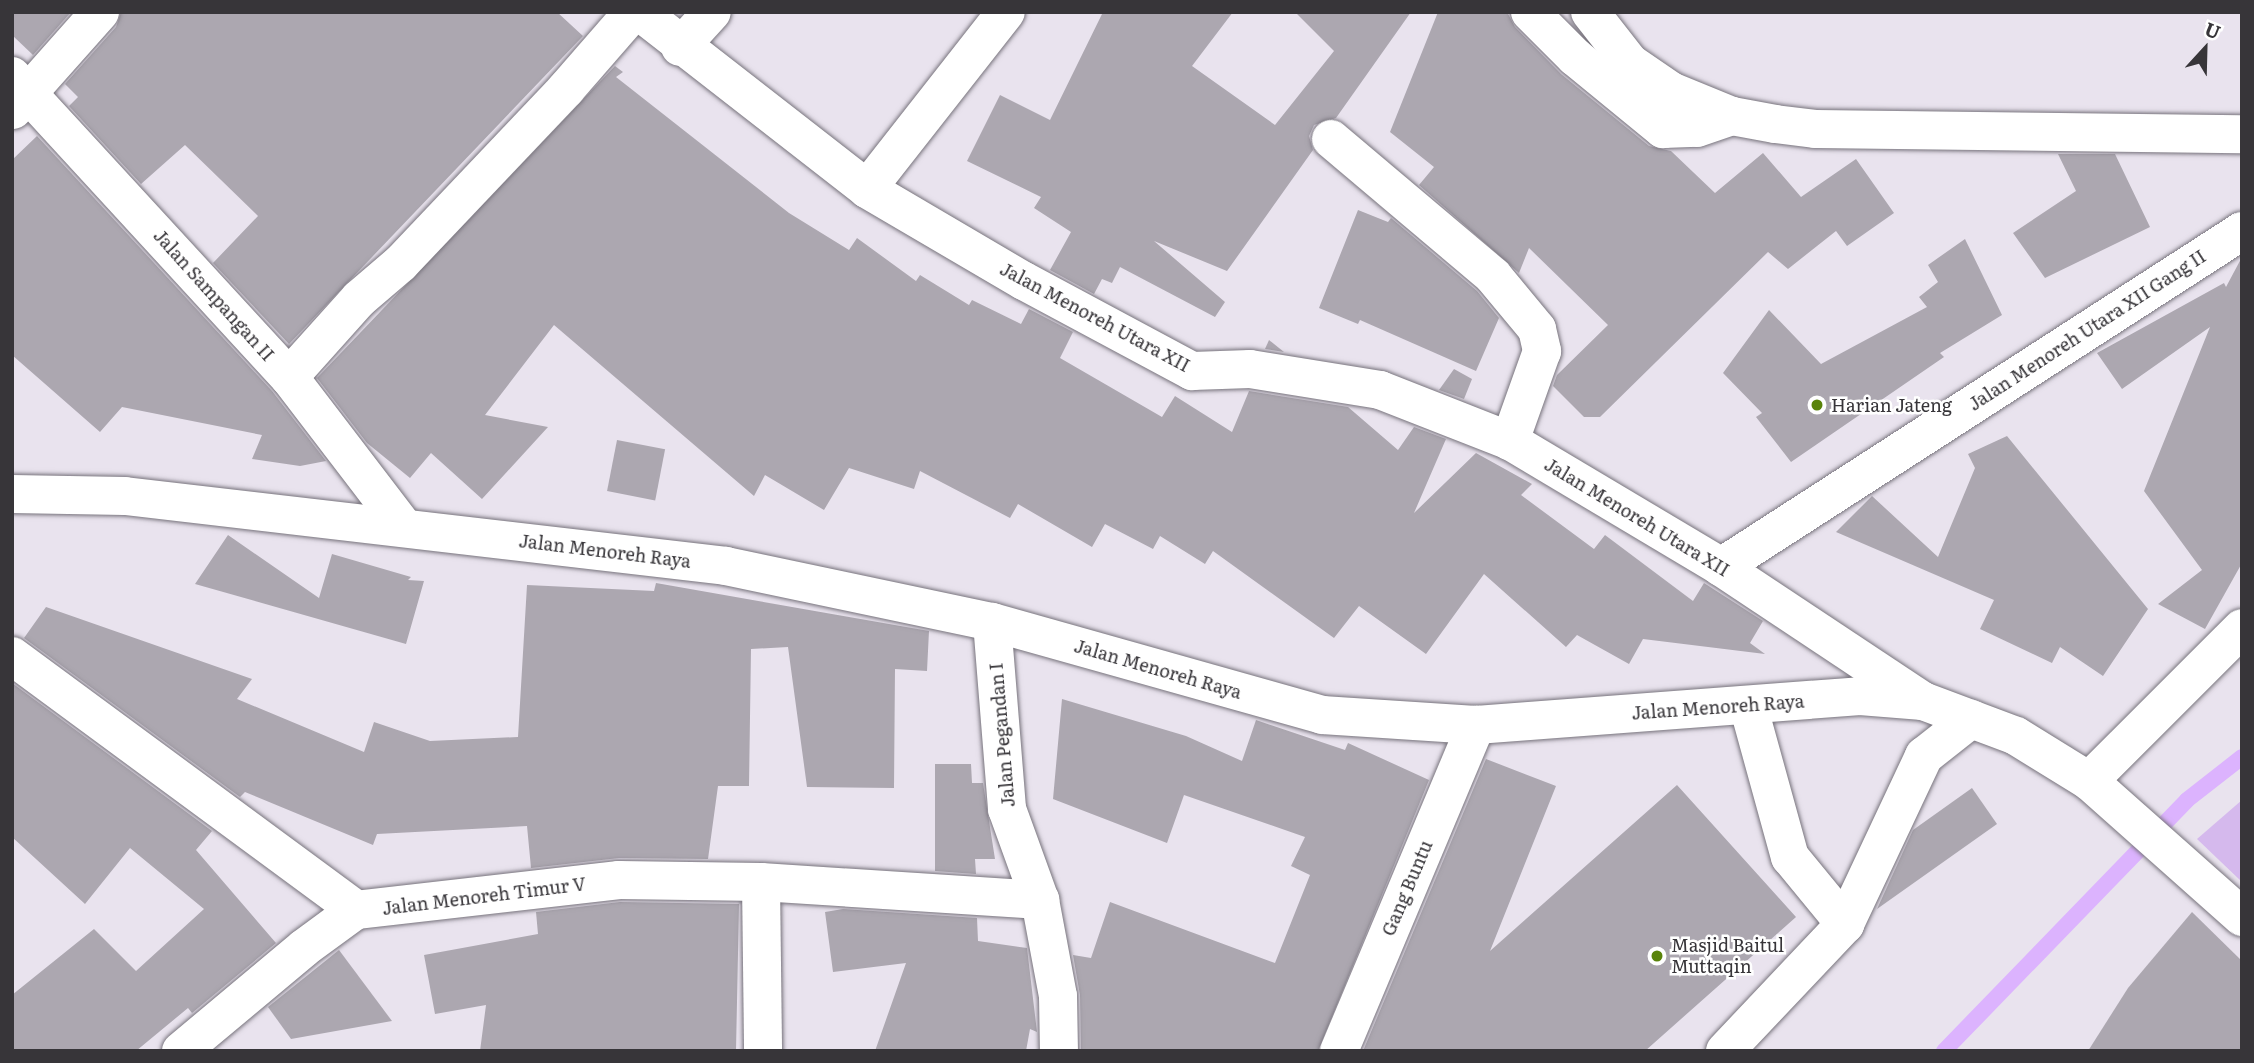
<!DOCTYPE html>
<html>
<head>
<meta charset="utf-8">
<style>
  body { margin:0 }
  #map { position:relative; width:2254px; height:1063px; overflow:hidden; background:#e9e3ee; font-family:Literata,serif }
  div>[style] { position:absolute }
  .green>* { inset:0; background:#d5b9ed }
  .stream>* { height:16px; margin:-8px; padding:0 8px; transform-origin:8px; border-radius:8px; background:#dcb3fe }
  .building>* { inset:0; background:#aca7b0; transform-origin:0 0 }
  .roads { filter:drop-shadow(0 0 2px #77737c) drop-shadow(0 0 2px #77737c) }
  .minor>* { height:38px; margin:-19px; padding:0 19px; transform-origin:19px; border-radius:19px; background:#fff }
  .major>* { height:38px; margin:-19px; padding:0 19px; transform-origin:19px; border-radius:19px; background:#fff }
  .dots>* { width:19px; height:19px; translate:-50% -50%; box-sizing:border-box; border:4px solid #fff; border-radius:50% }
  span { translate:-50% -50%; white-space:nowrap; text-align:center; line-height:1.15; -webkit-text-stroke:5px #fff; paint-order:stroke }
  .street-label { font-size:18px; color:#373539 }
  .poi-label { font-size:18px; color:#373539 }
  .left { translate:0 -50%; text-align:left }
  .frame { position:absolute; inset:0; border:14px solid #373539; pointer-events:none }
  .north { position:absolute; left:2170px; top:14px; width:70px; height:70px; -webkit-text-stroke:5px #fff; paint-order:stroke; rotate:22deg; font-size:19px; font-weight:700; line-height:28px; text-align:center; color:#373539 }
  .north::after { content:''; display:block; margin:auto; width:24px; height:32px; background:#373539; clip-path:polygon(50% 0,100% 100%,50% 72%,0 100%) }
</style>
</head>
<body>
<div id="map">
  <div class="green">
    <div style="clip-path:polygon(2242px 800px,2242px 882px,2197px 839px)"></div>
  </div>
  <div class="stream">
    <div style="left:1944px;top:1051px;width:349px;rotate:-45.9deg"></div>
    <div style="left:2187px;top:800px;width:70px;rotate:-38deg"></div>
  </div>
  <div class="building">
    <div style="clip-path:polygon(12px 12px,71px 12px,33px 55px,12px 35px)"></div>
    <div style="clip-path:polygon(121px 12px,557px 12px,583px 36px,289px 344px,213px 263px,258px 216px,185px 145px,141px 184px,69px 106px,78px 97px,65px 84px,116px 27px)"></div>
    <div style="clip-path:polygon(1103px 12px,1233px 12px,1192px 66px,1275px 125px,1334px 51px,1295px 12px,1411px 12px,1336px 118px,1314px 125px,1309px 136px,1313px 150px,1227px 271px,1154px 241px,1225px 302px,1215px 317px,1120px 267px,1112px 283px,1102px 279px,1094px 294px,1050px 270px,1071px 232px,1034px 208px,1041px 197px,967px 161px,1000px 95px,1050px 120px)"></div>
    <div style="clip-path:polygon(1438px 12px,1507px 12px,1515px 27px,1561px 74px,1649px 146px,1671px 151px,1715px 193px,1763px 153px,1801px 197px,1856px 159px,1894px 213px,1847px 246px,1836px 231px,1788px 269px,1768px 252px,1600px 417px,1584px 417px,1553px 386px,1557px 375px,1608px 325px,1529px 248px,1519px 273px,1419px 185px,1434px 167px,1390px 132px)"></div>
    <div style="clip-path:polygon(615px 66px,623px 72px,616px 77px,789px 213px,849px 250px,857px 238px,916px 281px,920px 275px,969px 305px,972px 300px,1021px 324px,1029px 309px,1073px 332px,1060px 358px,1162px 417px,1175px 396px,1232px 432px,1249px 391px,1348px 407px,1398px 450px,1414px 427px,1446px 439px,1414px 513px,1476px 453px,1532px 484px,1521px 495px,1594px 549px,1605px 535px,1693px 601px,1704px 583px,1763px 621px,1750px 643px,1765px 654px,1643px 639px,1629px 664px,1577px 635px,1566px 647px,1484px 574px,1426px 654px,1359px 606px,1334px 638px,1213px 551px,1205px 564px,1160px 536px,1153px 549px,1105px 524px,1092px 547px,1018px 504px,1010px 518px,920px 471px,914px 489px,849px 468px,824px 510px,765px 475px,754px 496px,554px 325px,485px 415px,548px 427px,482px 499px,431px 453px,410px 478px,367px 443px,317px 378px)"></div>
    <div style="clip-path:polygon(37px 136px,272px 391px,326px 461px,300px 466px,252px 459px,262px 435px,122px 407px,100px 432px,12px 355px,12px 160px)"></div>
    <div style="clip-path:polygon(2058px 154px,2115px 154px,2150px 227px,2045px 278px,2013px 233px,2076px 191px)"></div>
    <div style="clip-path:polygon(1358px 210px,1388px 222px,1391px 218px,1477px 291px,1499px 318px,1476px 371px,1360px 320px,1358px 324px,1319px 308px)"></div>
    <div style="clip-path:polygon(1965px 239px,2002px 315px,1940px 353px,1944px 357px,1791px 462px,1756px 417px,1762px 413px,1723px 373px,1769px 310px,1821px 364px,1927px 307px,1919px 297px,1938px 282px,1928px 265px)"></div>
    <div style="clip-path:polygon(2242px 257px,2242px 563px,2205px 629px,2158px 604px,2202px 570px,2144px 491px,2210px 327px,2122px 389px,2097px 353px,2224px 283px,2226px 287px)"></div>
    <div style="clip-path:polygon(1269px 340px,1284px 352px,1265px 349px)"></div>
    <div style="clip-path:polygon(1454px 369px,1472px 379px,1464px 399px,1439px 390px)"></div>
    <div style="clip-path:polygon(2007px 436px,2148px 609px,2103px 676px,2060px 647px,2052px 663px,1980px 629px,1994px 600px,1836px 532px,1872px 496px,1938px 557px,1975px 468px,1968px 454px)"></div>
    <div style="left:617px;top:440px;width:49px;height:52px;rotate:11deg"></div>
    <div style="clip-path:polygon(228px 535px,319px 598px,332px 554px,411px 577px,408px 580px,424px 581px,406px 644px,195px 584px)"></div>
    <div style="clip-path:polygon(656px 583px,929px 631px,927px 671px,895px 669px,894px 788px,807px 787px,788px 647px,751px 649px,749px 786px,718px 786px,708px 859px,619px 858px,531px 868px,527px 826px,377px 834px,373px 845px,245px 792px,240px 797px,24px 638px,46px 607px,252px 679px,237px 699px,364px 752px,374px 722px,430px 741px,518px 737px,527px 585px,654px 591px)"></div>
    <div style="clip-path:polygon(12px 683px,212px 831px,196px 850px,276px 943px,192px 1013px,188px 1008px,136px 1051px,12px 1051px,12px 995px,94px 929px,136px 971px,204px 909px,130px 848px,85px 904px,12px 837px)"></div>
    <div style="clip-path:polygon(1062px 699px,1186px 736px,1242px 761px,1256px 720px,1345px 750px,1348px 743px,1429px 780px,1318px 1051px,1081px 1051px,1080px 995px,1073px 955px,1091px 958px,1110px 902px,1275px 963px,1310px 875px,1291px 866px,1305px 837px,1184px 795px,1167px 843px,1053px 799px)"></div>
    <div style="clip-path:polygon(1486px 759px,1556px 786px,1490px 951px,1677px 785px,1796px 917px,1645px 1051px,1363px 1051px)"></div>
    <div style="clip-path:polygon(935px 764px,971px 764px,972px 783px,983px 783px,995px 859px,975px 859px,976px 874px,935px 871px)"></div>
    <div style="clip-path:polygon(1972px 788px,1997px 824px,1877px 909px,1913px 830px)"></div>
    <div style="clip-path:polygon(620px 902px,739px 904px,736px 1051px,480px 1051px,486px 1005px,435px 1014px,424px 955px,538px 934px,536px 912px)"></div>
    <div style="clip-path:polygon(843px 909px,977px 918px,978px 941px,1027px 948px,1037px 1032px,1030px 1029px,1026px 1051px,875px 1051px,906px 963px,833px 972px,825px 912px)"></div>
    <div style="clip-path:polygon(2192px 912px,2242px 961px,2242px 1051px,2088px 1051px,2128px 988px)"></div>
    <div style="clip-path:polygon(339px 950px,392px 1021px,291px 1039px,268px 1007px)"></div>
  </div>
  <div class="roads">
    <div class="minor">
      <div style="left:640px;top:12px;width:288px;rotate:37.9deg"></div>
      <div style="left:867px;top:189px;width:182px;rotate:30.4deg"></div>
      <div style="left:1024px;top:281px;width:191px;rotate:28.2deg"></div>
      <div style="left:1192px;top:371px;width:58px;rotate:-2deg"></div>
      <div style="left:1250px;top:369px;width:132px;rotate:9.2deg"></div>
      <div style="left:1380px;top:390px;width:140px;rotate:21.4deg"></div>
      <div style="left:1510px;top:441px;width:246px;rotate:30.8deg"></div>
      <div style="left:1721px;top:567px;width:242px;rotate:33.6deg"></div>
      <div style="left:1530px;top:12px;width:64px;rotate:45deg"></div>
      <div style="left:1575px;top:57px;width:114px;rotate:39.3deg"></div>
      <div style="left:1663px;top:129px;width:34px;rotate:-2deg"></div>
      <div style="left:1697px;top:128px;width:37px;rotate:-19deg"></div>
      <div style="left:1590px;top:12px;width:65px;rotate:51.9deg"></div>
      <div style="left:1630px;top:63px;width:50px;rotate:34.3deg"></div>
      <div style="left:1671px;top:91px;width:66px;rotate:22.3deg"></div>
      <div style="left:1732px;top:116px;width:44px;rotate:10.5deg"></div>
      <div style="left:1775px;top:124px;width:40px;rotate:7.1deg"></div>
      <div style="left:1815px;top:129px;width:427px;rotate:0.7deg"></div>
      <div style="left:680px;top:47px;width:47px;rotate:-47.6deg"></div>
      <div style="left:12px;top:76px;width:409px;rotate:47.4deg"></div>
      <div style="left:289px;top:377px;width:186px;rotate:52.6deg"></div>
      <div style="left:13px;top:110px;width:131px;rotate:-48.4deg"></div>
      <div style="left:1331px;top:139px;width:212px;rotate:40.2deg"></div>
      <div style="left:1493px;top:276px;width:69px;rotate:50.3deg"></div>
      <div style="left:1537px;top:329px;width:23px;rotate:77deg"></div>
      <div style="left:1542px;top:351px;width:96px;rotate:109.6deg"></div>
      <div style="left:867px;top:189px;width:225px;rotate:-51.9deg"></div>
      <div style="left:289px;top:377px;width:105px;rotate:-48.1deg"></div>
      <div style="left:359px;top:299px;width:55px;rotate:-40.6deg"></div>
      <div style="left:401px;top:263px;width:240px;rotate:-46.5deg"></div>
      <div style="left:566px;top:89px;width:102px;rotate:-49deg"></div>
      <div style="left:1721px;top:567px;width:620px;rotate:-32.82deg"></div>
      <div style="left:992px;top:622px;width:188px;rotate:85.4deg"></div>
      <div style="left:1007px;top:809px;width:97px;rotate:70.1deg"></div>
      <div style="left:1040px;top:900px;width:98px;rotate:79.4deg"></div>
      <div style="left:1058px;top:996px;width:55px;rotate:89deg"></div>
      <div style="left:12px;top:656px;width:428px;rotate:36.4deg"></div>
      <div style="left:356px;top:910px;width:265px;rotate:-6.5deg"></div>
      <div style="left:619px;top:880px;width:142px;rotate:0.8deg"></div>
      <div style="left:761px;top:882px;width:280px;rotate:3.7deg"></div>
      <div style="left:1748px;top:705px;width:158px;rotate:74.6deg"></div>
      <div style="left:1790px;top:857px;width:87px;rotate:50.6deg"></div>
      <div style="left:2089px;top:781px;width:216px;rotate:-45deg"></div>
      <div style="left:761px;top:882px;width:169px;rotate:89.3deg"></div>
      <div style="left:181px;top:1051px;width:160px;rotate:-39.9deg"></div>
      <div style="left:304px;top:948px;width:64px;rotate:-36.2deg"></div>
      <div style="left:1339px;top:1051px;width:354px;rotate:-67.2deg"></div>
      <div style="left:1725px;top:1051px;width:175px;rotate:-46.6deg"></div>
      <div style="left:1845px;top:924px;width:186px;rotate:-64.8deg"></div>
      <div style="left:1924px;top:756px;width:60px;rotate:-38.2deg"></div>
    </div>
    <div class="major">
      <div style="left:12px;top:494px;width:113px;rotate:1deg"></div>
      <div style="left:125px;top:496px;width:605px;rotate:6.64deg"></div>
      <div style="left:726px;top:566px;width:272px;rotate:11.9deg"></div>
      <div style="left:992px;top:622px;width:343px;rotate:15.7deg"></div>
      <div style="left:1322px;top:715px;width:154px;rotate:3.7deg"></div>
      <div style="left:1476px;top:725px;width:385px;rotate:-4.3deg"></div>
      <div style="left:1860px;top:696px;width:63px;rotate:4.5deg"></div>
      <div style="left:1923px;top:701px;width:99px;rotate:20.6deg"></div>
      <div style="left:2016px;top:736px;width:86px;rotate:31.7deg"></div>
      <div style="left:2089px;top:781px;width:205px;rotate:41.6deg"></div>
    </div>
  </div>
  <div class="dots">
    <div style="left:1817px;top:405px;background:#59830a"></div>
    <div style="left:1657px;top:956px;background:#59830a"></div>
  </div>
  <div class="street-label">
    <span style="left:214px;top:295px;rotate:48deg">Jalan Sampangan II</span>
    <span style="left:1095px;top:317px;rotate:28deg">Jalan Menoreh Utara XII</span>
    <span style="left:2087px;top:330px;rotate:-33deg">Jalan Menoreh Utara XII Gang II</span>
    <span style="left:1637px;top:517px;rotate:31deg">Jalan Menoreh Utara XII</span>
    <span style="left:605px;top:551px;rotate:7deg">Jalan Menoreh Raya</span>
    <span style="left:1158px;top:669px;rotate:16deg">Jalan Menoreh Raya</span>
    <span style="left:1718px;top:707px;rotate:-4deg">Jalan Menoreh Raya</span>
    <span style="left:1002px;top:735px;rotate:-95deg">Jalan Pegandan I</span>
    <span style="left:1407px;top:888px;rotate:-67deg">Gang Buntu</span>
    <span style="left:484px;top:896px;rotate:-7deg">Jalan Menoreh Timur V</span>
  </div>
  <div class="poi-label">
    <span class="left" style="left:1831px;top:405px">Harian Jateng</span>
    <span class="left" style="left:1671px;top:956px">Masjid Baitul<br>Muttaqin</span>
  </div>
  <div class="frame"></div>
  <div class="north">U</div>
</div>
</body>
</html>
